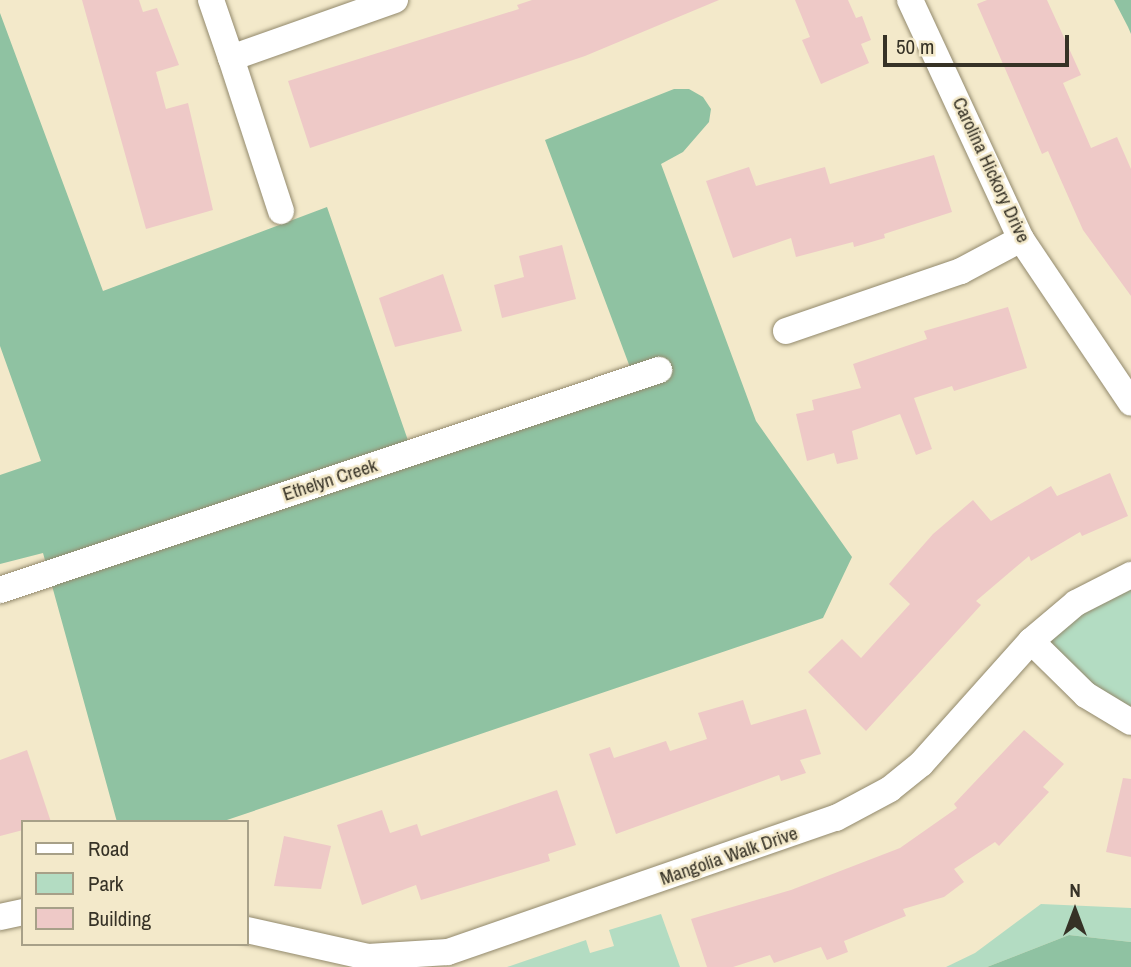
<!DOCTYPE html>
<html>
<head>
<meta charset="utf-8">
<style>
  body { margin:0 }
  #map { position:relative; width:1131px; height:967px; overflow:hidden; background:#f3e9ca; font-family:"Archivo Narrow",sans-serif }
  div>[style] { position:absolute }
  .green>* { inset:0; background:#b3dcc2 }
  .forest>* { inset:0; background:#8fc2a2 }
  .building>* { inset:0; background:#eec9c7 }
  .roads { filter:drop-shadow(0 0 2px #92896c) drop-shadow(0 0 2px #92896c) }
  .minor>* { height:26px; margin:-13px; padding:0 13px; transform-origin:13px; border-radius:13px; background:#fff }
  span { translate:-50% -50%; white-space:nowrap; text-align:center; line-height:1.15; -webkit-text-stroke:5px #f3e9ca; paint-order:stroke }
  .street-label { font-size:19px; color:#363226 }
  .legend { position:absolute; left:21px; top:820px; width:228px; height:126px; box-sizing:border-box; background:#f3e9ca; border:2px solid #a7a088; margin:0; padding:9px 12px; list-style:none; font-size:21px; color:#363226 }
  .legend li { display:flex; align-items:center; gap:14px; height:35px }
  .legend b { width:35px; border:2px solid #a7a088 }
  .north { position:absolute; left:1040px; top:876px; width:70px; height:70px; -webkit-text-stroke:5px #f3e9ca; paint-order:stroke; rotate:0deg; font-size:19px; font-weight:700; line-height:28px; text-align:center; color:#363226 }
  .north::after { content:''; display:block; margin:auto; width:24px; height:32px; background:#363226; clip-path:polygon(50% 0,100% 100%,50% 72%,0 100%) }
  .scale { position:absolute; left:883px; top:35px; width:186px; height:32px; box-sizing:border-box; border:4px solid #363226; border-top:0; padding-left:9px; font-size:21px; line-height:24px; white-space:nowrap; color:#363226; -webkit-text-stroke:5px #f3e9ca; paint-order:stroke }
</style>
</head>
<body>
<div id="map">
  <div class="green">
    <div style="clip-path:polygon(1131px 575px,1131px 722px,1031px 641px)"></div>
    <div style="clip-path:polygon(1041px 904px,1131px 908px,1131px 942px,1069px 935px,987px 967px,946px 967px,975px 953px)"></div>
    <div style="clip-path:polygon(661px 914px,680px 967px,507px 967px,586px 940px,590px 953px,614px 946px,609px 930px)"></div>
  </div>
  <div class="forest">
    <div style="clip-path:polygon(1114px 0,1131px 0,1131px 34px,1128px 27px)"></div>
    <div style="clip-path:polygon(0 13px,103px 291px,327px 207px,412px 452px,634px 378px,545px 140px,674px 89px,689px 89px,703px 97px,711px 109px,709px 122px,683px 152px,661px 164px,756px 421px,852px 557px,823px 618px,221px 822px,117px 822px,43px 553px,0 564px,0 475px,41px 461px,0 346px)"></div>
    <div style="clip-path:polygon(1069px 935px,1131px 942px,1131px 967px,987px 967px)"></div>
  </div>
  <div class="building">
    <div style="clip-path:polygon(82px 0,139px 0,143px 12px,157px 8px,179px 65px,156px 72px,166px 109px,188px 103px,213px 210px,146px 229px)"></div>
    <div style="clip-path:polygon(532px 0,719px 0,585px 56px,310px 148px,288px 81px,519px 9px,517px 5px)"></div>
    <div style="clip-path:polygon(795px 0,848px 0,856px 18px,862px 16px,871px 40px,861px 44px,869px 63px,821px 84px,802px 40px,810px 37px)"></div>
    <div style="clip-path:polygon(987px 0,1047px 0,1081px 75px,1063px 83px,1091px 148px,1117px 137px,1131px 169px,1131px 296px,1083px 230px,1048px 151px,1042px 154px,977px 4px)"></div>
    <div style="clip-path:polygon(934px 155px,952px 212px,884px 234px,885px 238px,854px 247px,853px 242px,796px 257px,791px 238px,733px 258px,706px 181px,749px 167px,756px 186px,825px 167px,830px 184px)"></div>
    <div style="clip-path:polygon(562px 245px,576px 299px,502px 318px,494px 285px,524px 277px,519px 256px)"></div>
    <div style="clip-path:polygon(443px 274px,462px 331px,395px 347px,379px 298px)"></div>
    <div style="clip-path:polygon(1008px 307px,1027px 368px,954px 391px,952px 386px,914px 398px,932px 449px,916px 455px,900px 414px,852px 431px,858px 459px,837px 464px,834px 453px,807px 461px,796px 414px,814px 410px,812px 400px,861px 388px,853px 364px,927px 339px,924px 331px)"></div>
    <div style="clip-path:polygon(1110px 473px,1128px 516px,1082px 536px,1080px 532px,1031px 561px,1029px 556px,976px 601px,981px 605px,866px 731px,808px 672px,842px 639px,861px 658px,910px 604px,889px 584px,933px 534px,973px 500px,991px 521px,1051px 486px,1057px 496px)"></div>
    <div style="clip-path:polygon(743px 700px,751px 725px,806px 709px,821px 754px,800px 760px,806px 773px,781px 781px,779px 775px,616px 834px,589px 754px,610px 747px,614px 758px,666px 741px,670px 751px,707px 739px,698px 713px)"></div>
    <div style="clip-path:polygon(1024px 730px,1064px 764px,1043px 787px,1049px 792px,999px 846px,995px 842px,954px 869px,964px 882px,944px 897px,903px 909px,906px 916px,844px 941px,848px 952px,827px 960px,821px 947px,774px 963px,770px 955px,733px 967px,707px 967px,691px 919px,791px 890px,900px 848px,957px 808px,954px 804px)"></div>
    <div style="clip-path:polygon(27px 750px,51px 822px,23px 822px,23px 830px,0 836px,0 760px)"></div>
    <div style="clip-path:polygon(1123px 778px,1131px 779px,1131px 857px,1106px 852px)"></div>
    <div style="clip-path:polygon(557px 790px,576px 845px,548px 854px,550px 861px,421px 900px,416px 885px,362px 905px,337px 825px,382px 810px,390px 833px,417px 824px,421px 836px)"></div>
    <div style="clip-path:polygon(284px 836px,331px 846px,321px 889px,274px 886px)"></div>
  </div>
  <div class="roads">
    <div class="minor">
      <div style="left:211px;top:0;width:61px;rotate:71deg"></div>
      <div style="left:231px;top:58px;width:174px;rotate:-19.5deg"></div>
      <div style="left:910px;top:0;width:264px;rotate:65.1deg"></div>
      <div style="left:1021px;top:239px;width:197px;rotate:56.1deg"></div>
      <div style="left:231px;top:58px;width:161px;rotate:71.9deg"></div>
      <div style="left:786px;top:331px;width:185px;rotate:-18.9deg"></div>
      <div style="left:961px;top:271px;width:68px;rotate:-28.1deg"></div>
      <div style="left:0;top:590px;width:695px;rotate:-18.46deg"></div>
      <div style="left:1031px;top:641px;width:77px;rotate:44.5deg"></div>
      <div style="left:1086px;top:695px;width:52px;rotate:31deg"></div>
      <div style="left:0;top:917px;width:24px;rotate:-12deg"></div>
      <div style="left:247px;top:930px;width:124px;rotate:12.6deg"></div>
      <div style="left:368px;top:957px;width:80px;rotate:-3.6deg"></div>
      <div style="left:448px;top:952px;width:410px;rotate:-19.1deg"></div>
      <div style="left:836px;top:818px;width:61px;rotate:-28.2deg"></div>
      <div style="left:890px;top:789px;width:40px;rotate:-39deg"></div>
      <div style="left:921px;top:764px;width:165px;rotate:-48.2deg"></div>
      <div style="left:1031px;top:641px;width:59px;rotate:-40.2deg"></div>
      <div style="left:1076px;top:603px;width:62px;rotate:-27deg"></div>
    </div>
  </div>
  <div class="street-label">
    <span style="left:991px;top:170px;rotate:65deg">Carolina Hickory Drive</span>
    <span style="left:330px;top:480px;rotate:-18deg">Ethelyn Creek</span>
    <span style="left:729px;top:856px;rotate:-19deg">Mangolia Walk Drive</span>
  </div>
  <ul class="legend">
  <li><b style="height:9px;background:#fff"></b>Road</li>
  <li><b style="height:19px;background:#b3dcc2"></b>Park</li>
  <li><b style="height:19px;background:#eec9c7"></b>Building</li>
  </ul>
  <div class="north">N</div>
  <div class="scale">50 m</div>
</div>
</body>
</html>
